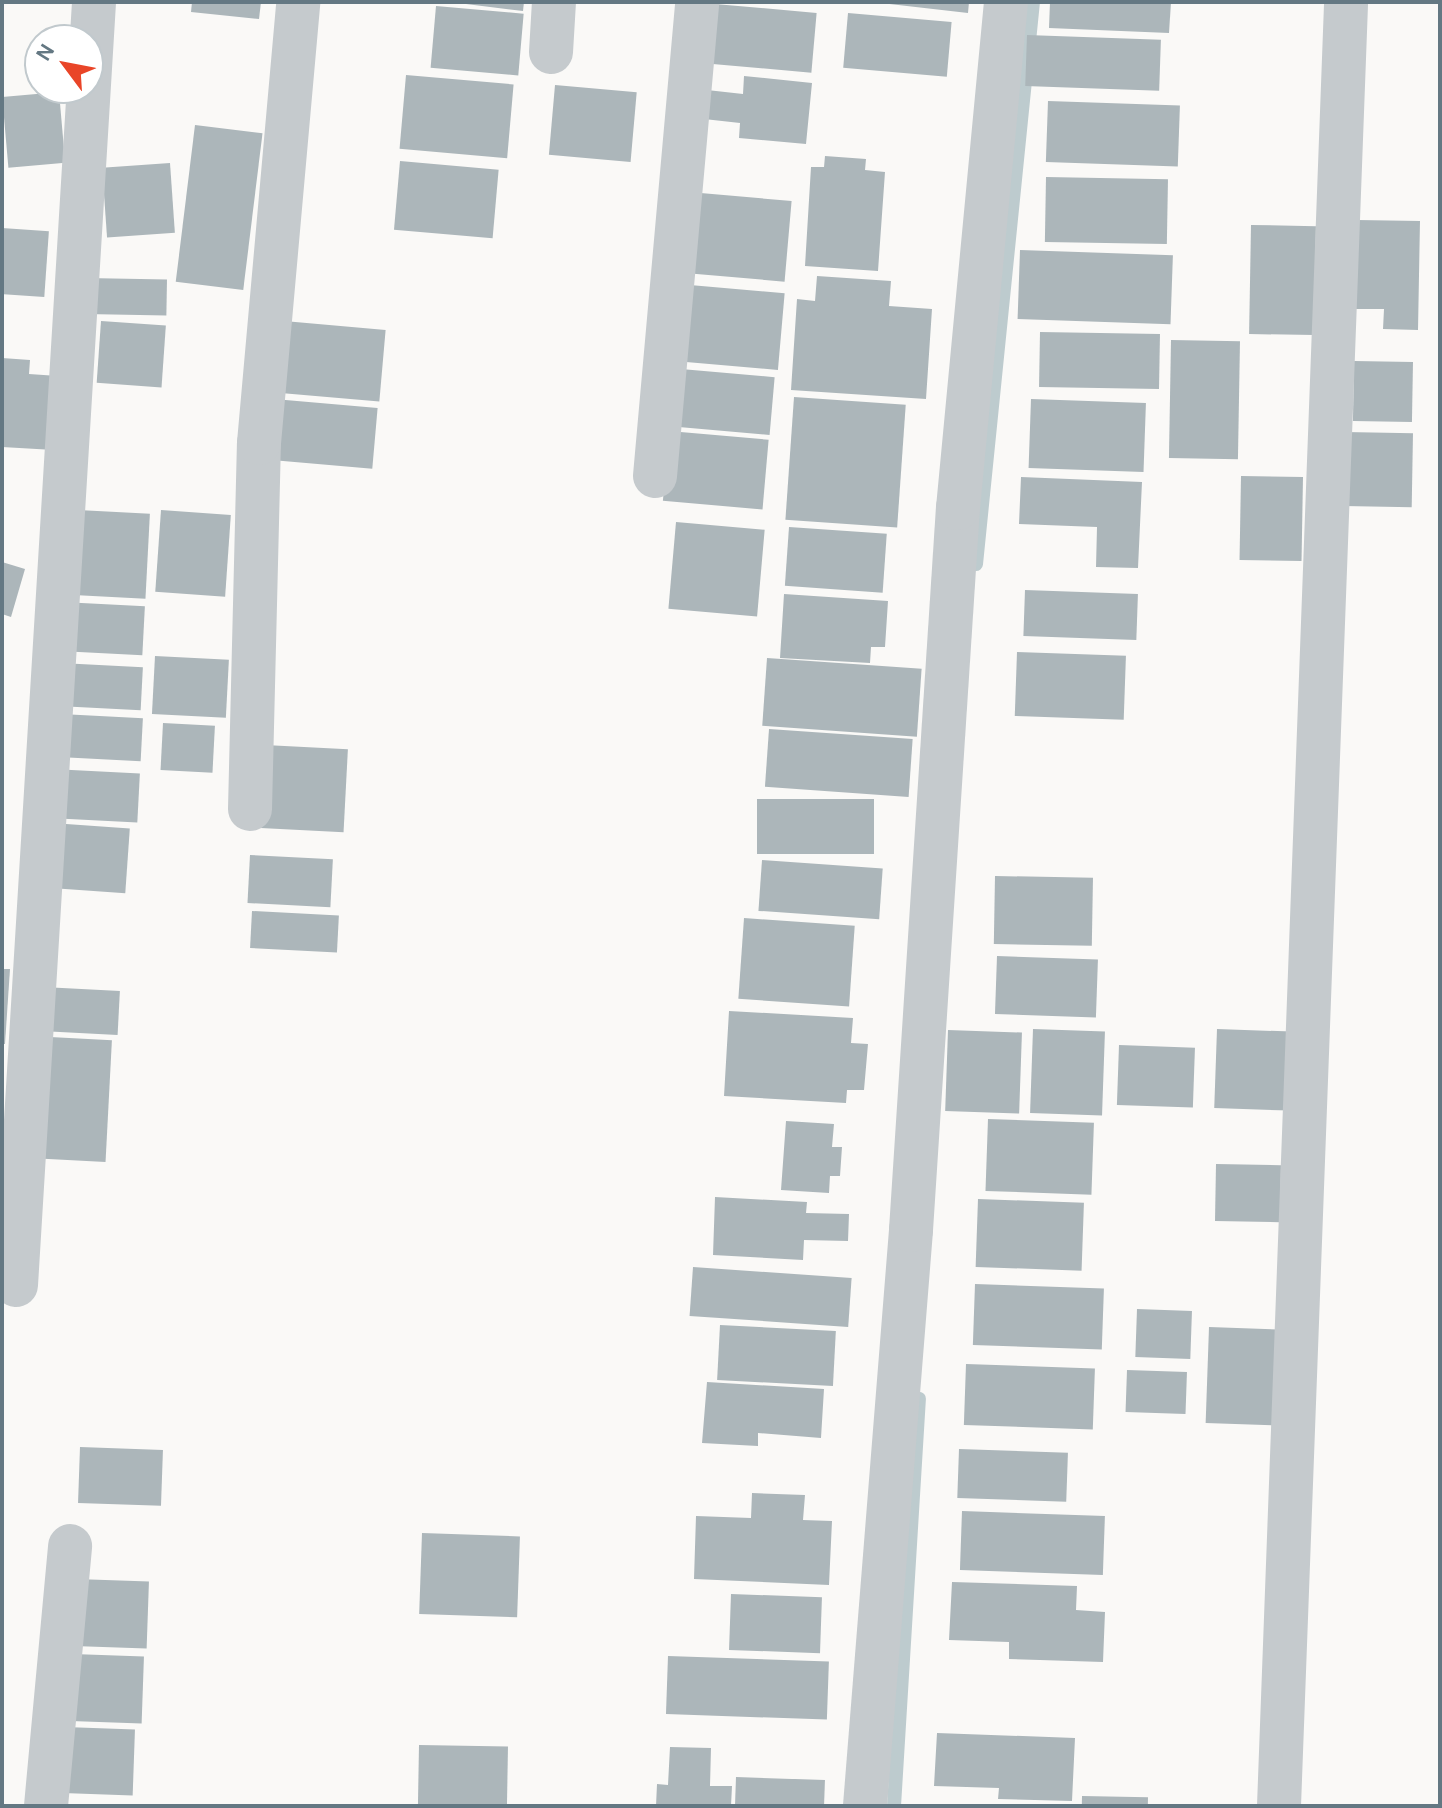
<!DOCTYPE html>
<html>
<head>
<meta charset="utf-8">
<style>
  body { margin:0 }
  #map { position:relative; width:1442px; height:1808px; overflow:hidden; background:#faf9f7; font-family:Karla,sans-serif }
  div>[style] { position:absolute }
  .stream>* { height:14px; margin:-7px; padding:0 7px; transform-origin:7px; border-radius:7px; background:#bdcbce }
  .building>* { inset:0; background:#acb6ba; transform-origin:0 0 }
  .minor>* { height:44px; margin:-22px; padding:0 22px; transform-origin:22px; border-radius:22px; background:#c5cacd }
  span { translate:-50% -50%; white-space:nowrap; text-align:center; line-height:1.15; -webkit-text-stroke:8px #fff; paint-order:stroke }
  .frame { position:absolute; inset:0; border:4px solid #647883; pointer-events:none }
  .north { position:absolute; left:24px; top:24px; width:80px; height:80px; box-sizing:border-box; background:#fff; border:2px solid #c1c9cd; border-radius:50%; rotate:302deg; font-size:22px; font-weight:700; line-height:32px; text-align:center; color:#647883 }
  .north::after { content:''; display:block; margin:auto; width:28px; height:36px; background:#e94528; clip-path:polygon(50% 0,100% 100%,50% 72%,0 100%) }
</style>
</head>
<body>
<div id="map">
  <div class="stream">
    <div style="left:976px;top:564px;width:565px;rotate:-84.21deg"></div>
    <div style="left:894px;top:1806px;width:408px;rotate:-86.5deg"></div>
  </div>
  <div class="building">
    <div style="clip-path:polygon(192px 2px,261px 2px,259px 19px,191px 12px)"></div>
    <div style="clip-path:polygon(450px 2px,524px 2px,523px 11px)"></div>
    <div style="clip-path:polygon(872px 2px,969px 2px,968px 13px)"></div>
    <div style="clip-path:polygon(1050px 2px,1171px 2px,1169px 33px,1049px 28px)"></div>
    <div style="left:715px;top:4px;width:102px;height:60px;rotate:5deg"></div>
    <div style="left:436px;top:6px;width:88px;height:62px;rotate:5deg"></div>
    <div style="left:848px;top:13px;width:104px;height:55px;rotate:5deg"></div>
    <div style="left:1027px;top:35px;width:134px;height:51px;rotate:2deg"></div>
    <div style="left:406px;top:75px;width:108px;height:74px;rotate:5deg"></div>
    <div style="clip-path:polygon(744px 76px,812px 83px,806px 144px,739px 138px,740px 123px,704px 119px,707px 90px,743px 94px)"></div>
    <div style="left:555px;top:85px;width:82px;height:70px;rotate:5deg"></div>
    <div style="left:59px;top:92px;width:71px;height:57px;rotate:85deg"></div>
    <div style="left:1048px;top:101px;width:132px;height:61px;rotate:2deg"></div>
    <div style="left:195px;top:125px;width:68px;height:158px;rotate:7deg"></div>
    <div style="clip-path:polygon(825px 156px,866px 159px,865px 170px,885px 172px,878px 271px,805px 266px,811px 167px,824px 167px)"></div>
    <div style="left:400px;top:161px;width:99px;height:69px;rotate:5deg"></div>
    <div style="left:170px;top:163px;width:70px;height:68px;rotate:86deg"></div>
    <div style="left:1046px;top:177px;width:122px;height:65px;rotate:1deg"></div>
    <div style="left:689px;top:192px;width:103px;height:81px;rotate:5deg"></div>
    <div style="clip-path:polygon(1357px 220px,1420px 221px,1418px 330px,1383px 329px,1384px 309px,1355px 309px)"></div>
    <div style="left:1251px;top:225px;width:65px;height:109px;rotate:1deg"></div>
    <div style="left:2px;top:228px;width:47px;height:66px;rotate:4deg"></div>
    <div style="left:1020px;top:250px;width:153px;height:69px;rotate:2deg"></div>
    <div style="clip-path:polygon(817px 276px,891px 281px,889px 306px,932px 309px,926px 399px,791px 390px,797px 299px,815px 301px)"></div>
    <div style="left:86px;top:278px;width:81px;height:36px;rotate:1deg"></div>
    <div style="left:690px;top:285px;width:95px;height:77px;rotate:5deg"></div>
    <div style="left:101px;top:321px;width:65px;height:62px;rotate:4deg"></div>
    <div style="left:284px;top:321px;width:102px;height:72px;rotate:5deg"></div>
    <div style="left:1040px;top:332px;width:120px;height:55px;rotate:1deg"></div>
    <div style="left:1171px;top:340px;width:69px;height:118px;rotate:1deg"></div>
    <div style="clip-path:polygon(2px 358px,30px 360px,29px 374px,58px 376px,54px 450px,2px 447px)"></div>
    <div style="left:1354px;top:361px;width:59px;height:60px;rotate:1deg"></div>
    <div style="left:681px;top:369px;width:94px;height:58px;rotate:5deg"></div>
    <div style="left:794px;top:397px;width:112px;height:123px;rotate:4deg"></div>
    <div style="left:274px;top:399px;width:104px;height:61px;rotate:5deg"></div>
    <div style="left:1031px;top:399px;width:115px;height:69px;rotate:2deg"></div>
    <div style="left:669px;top:431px;width:100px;height:70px;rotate:5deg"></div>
    <div style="left:1345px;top:432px;width:68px;height:74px;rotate:1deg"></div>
    <div style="left:1241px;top:476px;width:62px;height:84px;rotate:1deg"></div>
    <div style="clip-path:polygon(1021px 477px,1142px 482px,1138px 568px,1096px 567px,1097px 527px,1019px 524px)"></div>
    <div style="left:78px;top:510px;width:72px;height:85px;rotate:3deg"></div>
    <div style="left:161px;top:510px;width:70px;height:82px;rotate:4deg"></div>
    <div style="left:676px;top:522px;width:89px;height:87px;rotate:5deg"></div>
    <div style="left:789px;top:527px;width:98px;height:59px;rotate:4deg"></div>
    <div style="clip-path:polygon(2px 562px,25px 569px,11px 617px,2px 614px)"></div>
    <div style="left:1025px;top:590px;width:113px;height:46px;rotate:2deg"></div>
    <div style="clip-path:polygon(784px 594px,888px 601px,885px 647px,871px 647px,870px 663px,780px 658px)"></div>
    <div style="left:62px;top:602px;width:83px;height:49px;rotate:3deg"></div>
    <div style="left:1017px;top:652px;width:109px;height:64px;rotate:2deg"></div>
    <div style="left:155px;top:656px;width:74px;height:58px;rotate:3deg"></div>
    <div style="left:767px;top:658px;width:155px;height:68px;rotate:4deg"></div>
    <div style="left:60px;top:663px;width:83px;height:43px;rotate:3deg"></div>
    <div style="left:61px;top:714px;width:82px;height:43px;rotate:3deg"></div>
    <div style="left:163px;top:723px;width:52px;height:47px;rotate:3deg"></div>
    <div style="left:769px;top:729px;width:144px;height:58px;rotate:4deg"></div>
    <div style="left:265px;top:745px;width:83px;height:83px;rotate:3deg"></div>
    <div style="left:52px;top:769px;width:88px;height:49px;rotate:3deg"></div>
    <div style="left:757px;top:799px;width:117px;height:55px"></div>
    <div style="left:52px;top:823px;width:78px;height:65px;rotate:4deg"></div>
    <div style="left:250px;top:855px;width:83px;height:48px;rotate:3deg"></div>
    <div style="left:762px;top:860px;width:121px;height:51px;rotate:4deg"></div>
    <div style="left:995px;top:876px;width:98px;height:68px;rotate:1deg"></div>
    <div style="left:252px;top:911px;width:87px;height:37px;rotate:3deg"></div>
    <div style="left:744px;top:918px;width:111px;height:81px;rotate:4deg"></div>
    <div style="left:997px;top:956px;width:101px;height:58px;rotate:2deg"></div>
    <div style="clip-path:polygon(2px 969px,10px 969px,5px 1044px,2px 1044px)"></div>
    <div style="left:43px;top:987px;width:77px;height:44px;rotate:3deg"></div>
    <div style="clip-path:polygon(729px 1011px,853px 1018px,851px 1043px,868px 1044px,864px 1090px,847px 1090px,846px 1103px,724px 1096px)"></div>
    <div style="left:1033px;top:1029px;width:72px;height:84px;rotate:2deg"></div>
    <div style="left:1217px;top:1029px;width:75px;height:79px;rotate:2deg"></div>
    <div style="left:948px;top:1030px;width:74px;height:81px;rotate:2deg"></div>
    <div style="left:50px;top:1037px;width:62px;height:122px;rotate:3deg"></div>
    <div style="left:1119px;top:1045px;width:76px;height:60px;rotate:2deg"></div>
    <div style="left:988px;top:1119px;width:106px;height:72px;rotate:2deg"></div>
    <div style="clip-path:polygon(786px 1121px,834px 1124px,832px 1147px,842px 1147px,840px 1176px,830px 1176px,829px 1193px,781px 1190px)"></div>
    <div style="left:1216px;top:1164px;width:65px;height:57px;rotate:1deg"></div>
    <div style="clip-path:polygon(715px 1197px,807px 1202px,806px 1213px,849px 1214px,848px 1241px,804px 1240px,803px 1260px,713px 1255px)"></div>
    <div style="left:978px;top:1199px;width:106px;height:68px;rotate:2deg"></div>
    <div style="left:693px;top:1267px;width:159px;height:49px;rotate:4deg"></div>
    <div style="left:975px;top:1284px;width:129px;height:61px;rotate:2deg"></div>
    <div style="left:1137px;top:1309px;width:55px;height:48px;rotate:2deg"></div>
    <div style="left:720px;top:1325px;width:116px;height:55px;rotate:3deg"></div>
    <div style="left:1209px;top:1327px;width:70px;height:96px;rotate:2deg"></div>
    <div style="left:966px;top:1364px;width:129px;height:61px;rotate:2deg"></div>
    <div style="left:1127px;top:1370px;width:60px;height:42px;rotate:2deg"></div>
    <div style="clip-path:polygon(707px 1382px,824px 1389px,821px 1438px,758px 1433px,758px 1446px,702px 1443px)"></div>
    <div style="left:80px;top:1447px;width:83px;height:56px;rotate:2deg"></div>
    <div style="left:959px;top:1449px;width:109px;height:49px;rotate:2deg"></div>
    <div style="clip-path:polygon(752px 1493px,805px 1495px,803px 1520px,832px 1521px,829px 1585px,694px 1579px,696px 1516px,751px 1518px)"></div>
    <div style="left:962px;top:1511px;width:143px;height:59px;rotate:2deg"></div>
    <div style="left:422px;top:1533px;width:98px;height:81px;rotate:2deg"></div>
    <div style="left:76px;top:1579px;width:73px;height:67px;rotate:2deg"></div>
    <div style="clip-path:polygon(952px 1582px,1077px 1586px,1076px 1610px,1105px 1612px,1103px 1662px,1009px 1659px,1009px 1642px,949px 1640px)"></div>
    <div style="left:731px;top:1594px;width:91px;height:56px;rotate:2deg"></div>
    <div style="left:73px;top:1654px;width:71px;height:67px;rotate:2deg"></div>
    <div style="left:668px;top:1656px;width:161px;height:58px;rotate:2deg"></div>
    <div style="left:65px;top:1727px;width:70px;height:66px;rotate:2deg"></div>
    <div style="clip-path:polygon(937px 1733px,1075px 1738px,1072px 1801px,998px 1799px,999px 1788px,934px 1786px)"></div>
    <div style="left:419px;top:1745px;width:89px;height:61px;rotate:1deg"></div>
    <div style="clip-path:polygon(670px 1747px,711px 1748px,710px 1786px,732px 1786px,731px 1806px,656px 1806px,657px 1784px,668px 1785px)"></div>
    <div style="left:736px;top:1777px;width:89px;height:29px;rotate:2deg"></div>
    <div style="left:1082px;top:1796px;width:66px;height:10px;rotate:1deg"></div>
  </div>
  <div class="minor">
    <div style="left:551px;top:52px;width:50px;rotate:-86.6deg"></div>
    <div style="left:655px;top:476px;width:476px;rotate:-84.9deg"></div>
    <div style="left:250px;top:809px;width:366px;rotate:-88.6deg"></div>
    <div style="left:259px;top:443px;width:443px;rotate:-84.9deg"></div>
    <div style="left:16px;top:1285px;width:1285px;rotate:-86.52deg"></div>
    <div style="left:46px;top:1806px;width:261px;rotate:-84.7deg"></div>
    <div style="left:865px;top:1806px;width:578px;rotate:-85.43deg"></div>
    <div style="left:911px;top:1230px;width:724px;rotate:-86.28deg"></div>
    <div style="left:958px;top:508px;width:508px;rotate:-84.58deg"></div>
    <div style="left:1279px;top:1806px;width:1805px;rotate:-87.87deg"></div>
  </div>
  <div class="frame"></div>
  <div class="north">N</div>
</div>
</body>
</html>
